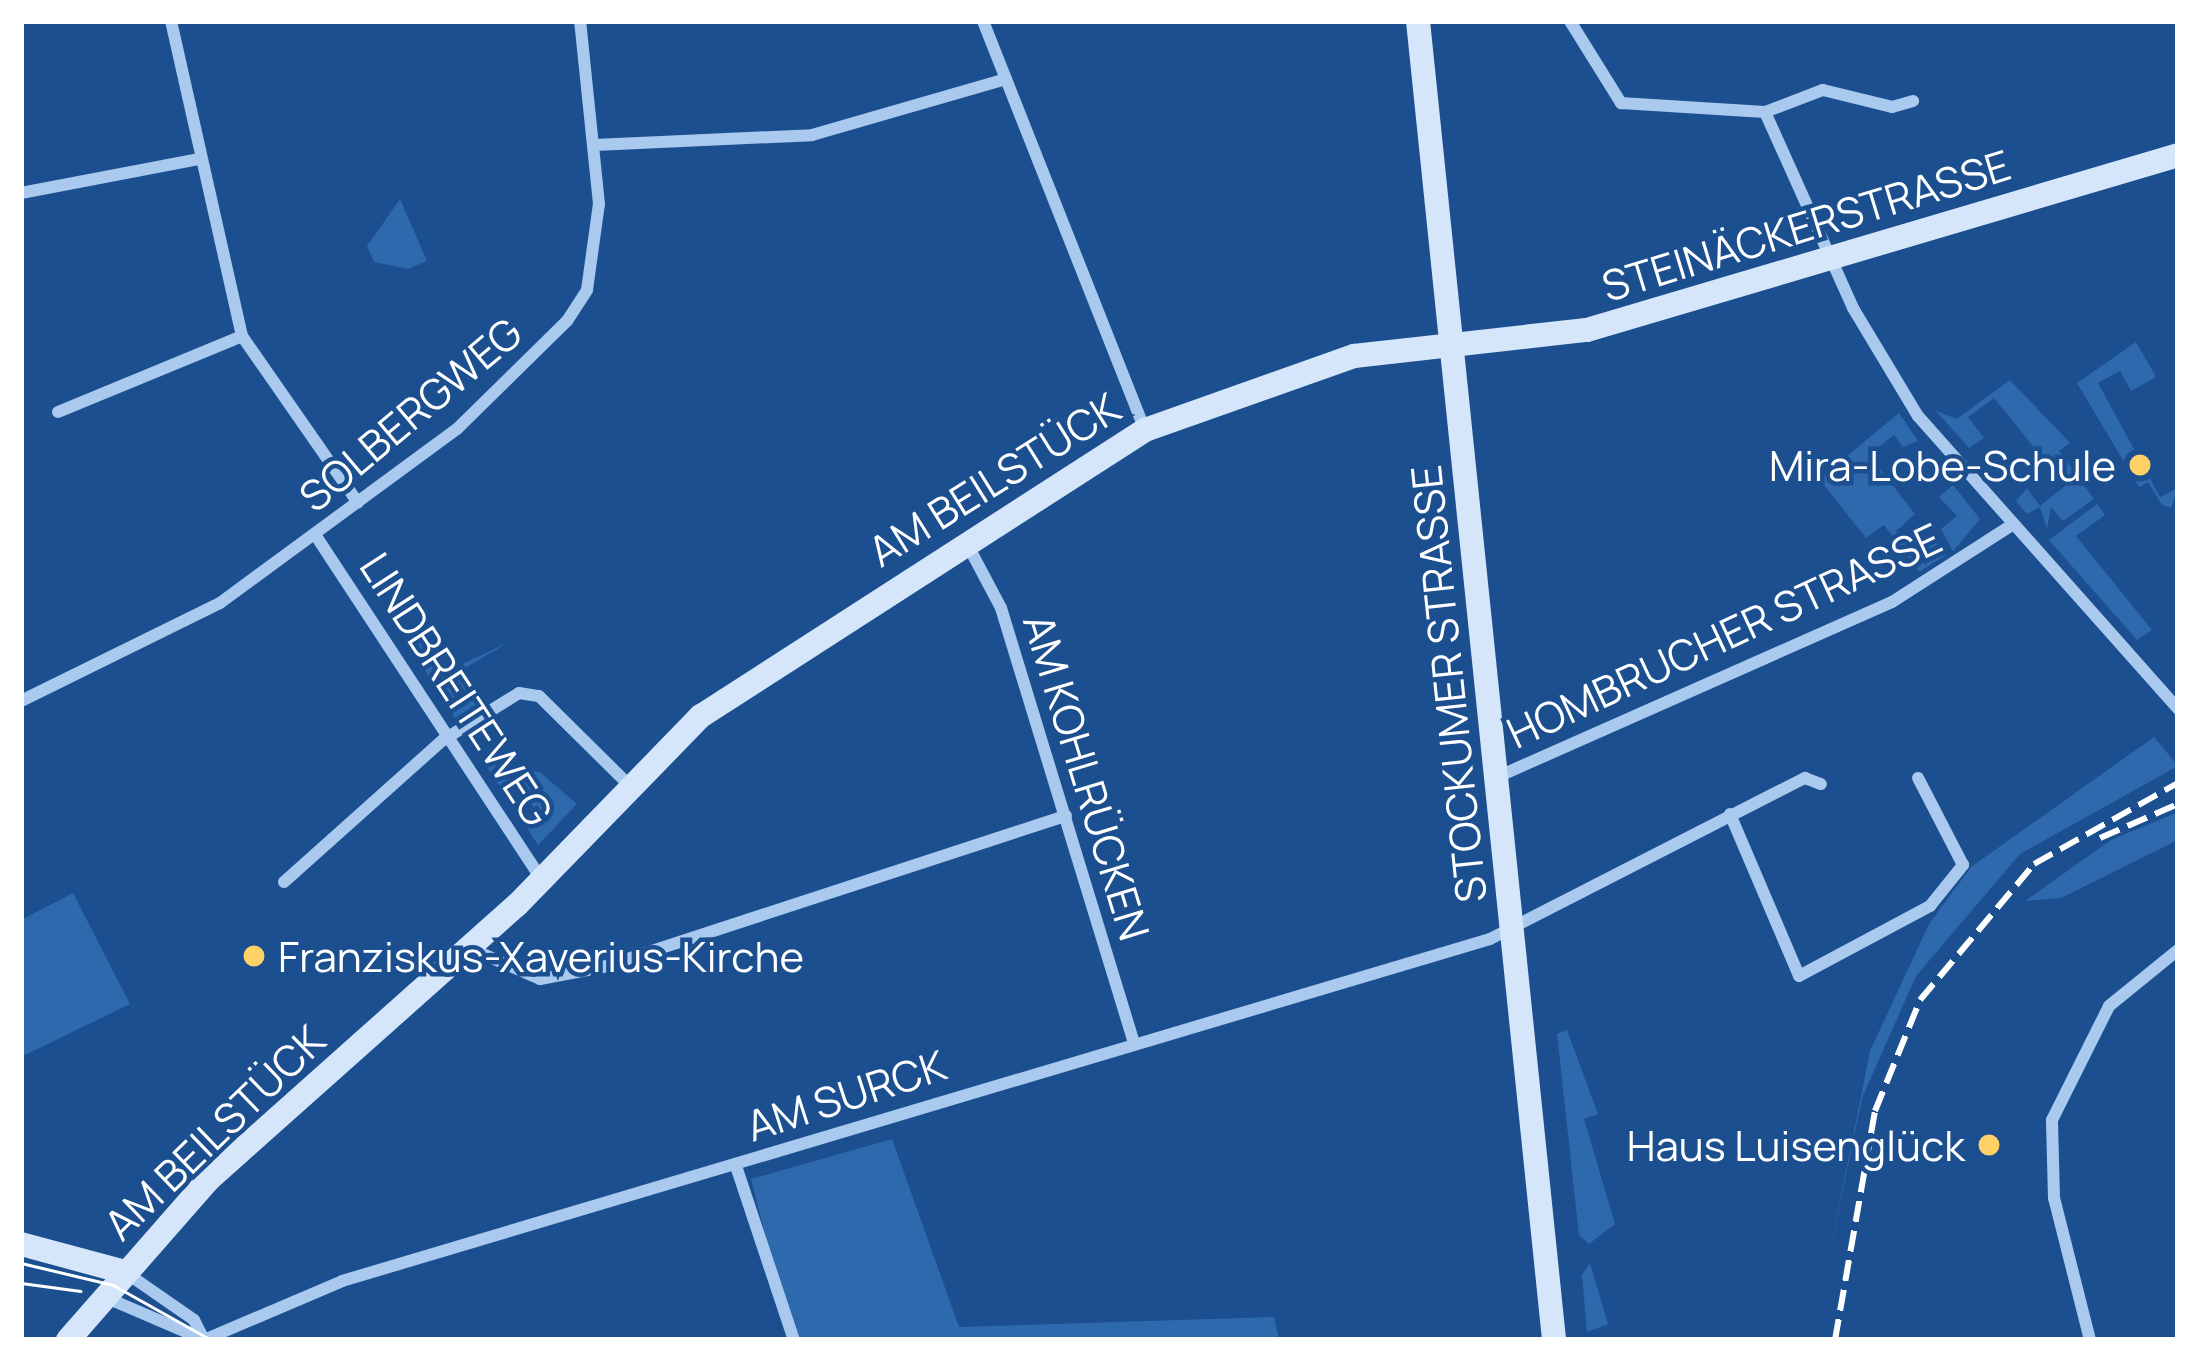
<!DOCTYPE html>
<html>
<head>
<meta charset="utf-8">
<style>
  body { margin:0 }
  #map { position:relative; width:2199px; height:1361px; overflow:hidden; background:#1b4f8f; font-family:Manrope,sans-serif }
  div>[style] { position:absolute }
  .green>* { inset:0; background:#2e69ad }
  .street>* { height:12px; margin:-6px; padding:0 6px; transform-origin:6px; border-radius:6px; background:#a9c9ee }
  .secondary>* { height:24px; margin:-12px; padding:0 12px; transform-origin:12px; border-radius:12px; background:#d6e6fa }
  .tram>* { height:3px; margin:-1.5px; padding:0 1.5px; transform-origin:1.5px; border-radius:1.5px; background:#fff }
  .rail>* { height:6px; margin-top:-3px; transform-origin:0; background:repeating-linear-gradient(90deg,#fff 0 21px,transparent 0 30px) }
  .dots>* { width:33px; height:33px; translate:-50% -50%; box-sizing:border-box; border:6px solid #1b4f8f; border-radius:50% }
  span { translate:-50% -50%; white-space:nowrap; text-align:center; line-height:1.15; -webkit-text-stroke:9px #1b4f8f; paint-order:stroke }
  .street-label { font-size:42px; color:#fff }
  .poi-label { font-size:42px; color:#fff }
  .right { translate:-100% -50%; text-align:right }
  .left { translate:0 -50%; text-align:left }
  .frame { position:absolute; inset:0; border:24px solid #fff; pointer-events:none }
</style>
</head>
<body>
<div id="map">
  <div class="green">
    <div style="clip-path:polygon(400px 199px,427px 261px,408px 269px,374px 262px,367px 246px)"></div>
    <div style="clip-path:polygon(2136px 342px,2156px 377px,2131px 391px,2120px 371px,2098px 383px,2160px 497px,2178px 488px,2171px 508px,2162px 505px,2148px 482px,2139px 487px,2077px 383px)"></div>
    <div style="clip-path:polygon(2010px 380px,2070px 443px,2059px 451px,2094px 499px,2063px 521px,2051px 507px,2047px 529px,2040px 507px,2027px 514px,2016px 501px,2027px 488px,2040px 506px,2065px 486px,1994px 398px,1968px 417px,1984px 438px,1969px 448px,1936px 411px,1957px 419px)"></div>
    <div style="clip-path:polygon(1899px 413px,1918px 441px,1903px 447px,1894px 435px,1869px 455px,1915px 514px,1896px 531px,1915px 555px,1935px 540px,1946px 555px,1919px 572px,1884px 525px,1866px 538px,1819px 479px)"></div>
    <div style="clip-path:polygon(1953px 485px,1980px 519px,1953px 551px,1941px 529px,1957px 516px,1939px 497px)"></div>
    <div style="clip-path:polygon(2097px 504px,2105px 515px,2076px 536px,2152px 630px,2137px 640px,2049px 540px)"></div>
    <div style="clip-path:polygon(418px 636px,444px 673px,509px 642px,465px 668px,488px 702px,455px 718px,409px 645px)"></div>
    <div style="clip-path:polygon(2154px 737px,2178px 766px,2020px 854px,1916px 976px,1862px 1098px,1825px 1276px,1870px 1051px,1929px 924px,1971px 867px)"></div>
    <div style="clip-path:polygon(494px 759px,541px 773px,577px 804px,538px 845px,522px 820px,536px 811px,520px 786px,505px 795px,487px 767px)"></div>
    <div style="clip-path:polygon(2178px 812px,2178px 840px,2061px 898px,2025px 901px,2111px 840px)"></div>
    <div style="clip-path:polygon(73px 893px,130px 1004px,21px 1057px,21px 920px)"></div>
    <div style="clip-path:polygon(1567px 1030px,1598px 1114px,1584px 1119px,1615px 1224px,1589px 1244px,1579px 1235px,1557px 1034px)"></div>
    <div style="clip-path:polygon(892px 1139px,959px 1327px,1274px 1317px,1279px 1340px,792px 1340px,751px 1179px)"></div>
    <div style="clip-path:polygon(1590px 1263px,1608px 1324px,1587px 1332px,1582px 1275px)"></div>
  </div>
  <div class="street">
    <div style="left:171px;top:21px;width:323px;rotate:77.3deg"></div>
    <div style="left:242px;top:336px;width:203px;rotate:55.2deg"></div>
    <div style="left:983px;top:21px;width:440px;rotate:68.4deg"></div>
    <div style="left:1570px;top:21px;width:97px;rotate:58.1deg"></div>
    <div style="left:1621px;top:103px;width:144px;rotate:3.6deg"></div>
    <div style="left:1765px;top:112px;width:215px;rotate:65.8deg"></div>
    <div style="left:1853px;top:308px;width:126px;rotate:59deg"></div>
    <div style="left:1918px;top:416px;width:392px;rotate:48.4deg"></div>
    <div style="left:1765px;top:112px;width:62px;rotate:-20.8deg"></div>
    <div style="left:1823px;top:90px;width:71px;rotate:13.8deg"></div>
    <div style="left:1892px;top:107px;width:22px;rotate:-16deg"></div>
    <div style="left:595px;top:145px;width:217px;rotate:-2.6deg"></div>
    <div style="left:812px;top:135px;width:202px;rotate:-16.1deg"></div>
    <div style="left:21px;top:193px;width:182px;rotate:-10.8deg"></div>
    <div style="left:58px;top:412px;width:199px;rotate:-22.4deg"></div>
    <div style="left:316px;top:536px;width:412px;rotate:56.7deg"></div>
    <div style="left:965px;top:540px;width:77px;rotate:62.1deg"></div>
    <div style="left:1001px;top:608px;width:451px;rotate:73deg"></div>
    <div style="left:21px;top:701px;width:222px;rotate:-26.2deg"></div>
    <div style="left:220px;top:603px;width:294px;rotate:-36.3deg"></div>
    <div style="left:457px;top:429px;width:154px;rotate:-44.5deg"></div>
    <div style="left:567px;top:321px;width:37px;rotate:-57deg"></div>
    <div style="left:587px;top:290px;width:87px;rotate:-82.1deg"></div>
    <div style="left:599px;top:204px;width:184px;rotate:-95.9deg"></div>
    <div style="left:1497px;top:777px;width:432px;rotate:-23.9deg"></div>
    <div style="left:1892px;top:602px;width:139px;rotate:-32.7deg"></div>
    <div style="left:1730px;top:814px;width:176px;rotate:66.9deg"></div>
    <div style="left:1799px;top:976px;width:149px;rotate:-28.1deg"></div>
    <div style="left:1930px;top:906px;width:53px;rotate:-51.2deg"></div>
    <div style="left:1963px;top:865px;width:98px;rotate:-117.3deg"></div>
    <div style="left:284px;top:882px;width:213px;rotate:-41.8deg"></div>
    <div style="left:443px;top:740px;width:89px;rotate:-31.7deg"></div>
    <div style="left:519px;top:693px;width:20px;rotate:9deg"></div>
    <div style="left:539px;top:696px;width:128px;rotate:44.7deg"></div>
    <div style="left:469px;top:948px;width:77px;rotate:23.6deg"></div>
    <div style="left:540px;top:979px;width:64px;rotate:-10.8deg"></div>
    <div style="left:603px;top:967px;width:487px;rotate:-18.1deg"></div>
    <div style="left:736px;top:1166px;width:183px;rotate:71.6deg"></div>
    <div style="left:125px;top:1272px;width:84px;rotate:34.8deg"></div>
    <div style="left:194px;top:1320px;width:22px;rotate:63deg"></div>
    <div style="left:107px;top:1298px;width:107px;rotate:23.2deg"></div>
    <div style="left:204px;top:1340px;width:150px;rotate:-23.1deg"></div>
    <div style="left:342px;top:1281px;width:1198px;rotate:-16.59deg"></div>
    <div style="left:1490px;top:939px;width:354px;rotate:-27.1deg"></div>
    <div style="left:1805px;top:778px;width:17px;rotate:21deg"></div>
    <div style="left:2090px;top:1340px;width:146px;rotate:-104.2deg"></div>
    <div style="left:2054px;top:1198px;width:78px;rotate:-91.5deg"></div>
    <div style="left:2052px;top:1120px;width:127px;rotate:-63.4deg"></div>
    <div style="left:2109px;top:1006px;width:89px;rotate:-39.1deg"></div>
  </div>
  <div class="secondary">
    <div style="left:1418px;top:21px;width:1326px;rotate:84.11deg"></div>
    <div style="left:21px;top:1244px;width:108px;rotate:15.1deg"></div>
    <div style="left:68px;top:1340px;width:213px;rotate:-48.8deg"></div>
    <div style="left:208px;top:1180px;width:414px;rotate:-41.7deg"></div>
    <div style="left:517px;top:905px;width:264px;rotate:-45.8deg"></div>
    <div style="left:701px;top:716px;width:528px;rotate:-32.79deg"></div>
    <div style="left:1145px;top:430px;width:222px;rotate:-19.5deg"></div>
    <div style="left:1354px;top:356px;width:234px;rotate:-6.4deg"></div>
    <div style="left:1587px;top:330px;width:616px;rotate:-16.49deg"></div>
  </div>
  <div class="tram">
    <div style="left:21px;top:1263px;width:95px;rotate:13.4deg"></div>
    <div style="left:113px;top:1285px;width:112px;rotate:29.3deg"></div>
    <div style="left:21px;top:1283px;width:60px;rotate:7.7deg"></div>
  </div>
  <div class="rail">
    <div style="left:2100px;top:838px;width:85px;rotate:-23.6deg"></div>
    <div style="left:1835px;top:1340px;width:232px;rotate:-80.1deg"></div>
    <div style="left:1875px;top:1111px;width:120px;rotate:-67.9deg"></div>
    <div style="left:1920px;top:1000px;width:177px;rotate:-50deg"></div>
    <div style="left:2034px;top:864px;width:165px;rotate:-29.4deg"></div>
  </div>
  <div class="dots">
    <div style="left:2140px;top:465px;background:#ffd166"></div>
    <div style="left:254px;top:956px;background:#ffd166"></div>
    <div style="left:1989px;top:1145px;background:#ffd166"></div>
  </div>
  <div class="street-label">
    <span style="left:1806px;top:225px;rotate:-17deg">STEINÄCKERSTRASSE</span>
    <span style="left:410px;top:414px;rotate:-40deg">SOLBERGWEG</span>
    <span style="left:994px;top:479px;rotate:-32deg">AM BEILSTÜCK</span>
    <span style="left:1724px;top:635px;rotate:-25deg">HOMBRUCHER STRASSE</span>
    <span style="left:1448px;top:684px;rotate:-96deg">STOCKUMER STRASSE</span>
    <span style="left:457px;top:689px;rotate:57deg">LINDBREITEWEG</span>
    <span style="left:1087px;top:777px;rotate:73deg">AM KOHLRÜCKEN</span>
    <span style="left:846px;top:1095px;rotate:-18deg">AM SURCK</span>
    <span style="left:214px;top:1132px;rotate:-44deg">AM BEILSTÜCK</span>
  </div>
  <div class="poi-label">
    <span class="right" style="left:2116px;top:465px">Mira-Lobe-Schule</span>
    <span class="left" style="left:278px;top:956px">Franziskus-Xaverius-Kirche</span>
    <span class="right" style="left:1965px;top:1145px">Haus Luisenglück</span>
  </div>
  <div class="frame"></div>
</div>
</body>
</html>
